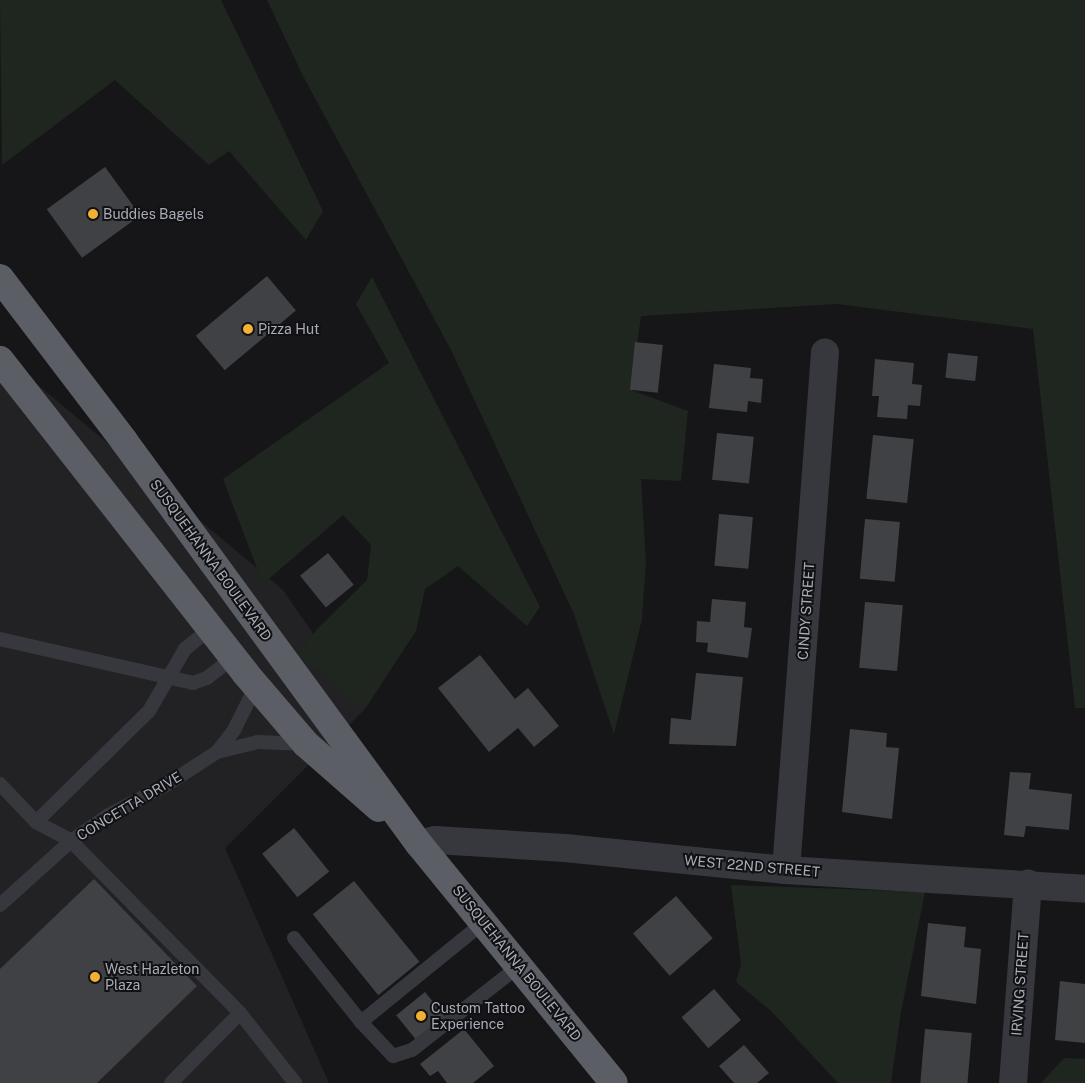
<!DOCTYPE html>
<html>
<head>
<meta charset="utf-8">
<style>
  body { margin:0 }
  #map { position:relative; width:1085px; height:1083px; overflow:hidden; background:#161618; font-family:"Public Sans",sans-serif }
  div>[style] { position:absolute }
  .built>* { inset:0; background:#222225 }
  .green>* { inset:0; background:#1e261f }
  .building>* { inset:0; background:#404145; transform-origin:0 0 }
  .service>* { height:14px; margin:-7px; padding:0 7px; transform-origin:7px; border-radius:7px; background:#37383d }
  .minor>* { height:28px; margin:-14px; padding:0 14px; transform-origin:14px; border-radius:14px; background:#37383d }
  .tertiary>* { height:28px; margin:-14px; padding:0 14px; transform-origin:14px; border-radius:14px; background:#37383d }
  .trunk>* { height:28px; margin:-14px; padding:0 14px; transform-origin:14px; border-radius:14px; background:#5b5e65 }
  .dots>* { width:14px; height:14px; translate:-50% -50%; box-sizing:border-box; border:2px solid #111113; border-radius:50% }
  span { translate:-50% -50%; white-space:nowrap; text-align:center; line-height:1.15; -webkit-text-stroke:4px #111113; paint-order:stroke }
  .poi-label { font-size:14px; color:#a8adb8 }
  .left { translate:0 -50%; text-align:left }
  .street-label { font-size:14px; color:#a8adb8 }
</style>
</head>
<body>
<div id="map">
  <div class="built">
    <div style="clip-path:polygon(0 353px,283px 590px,365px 709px,225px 848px,329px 1083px,0 1083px)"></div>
  </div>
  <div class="green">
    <div style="clip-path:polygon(0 0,221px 0,323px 211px,306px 240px,229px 151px,209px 165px,115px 80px,2px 165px)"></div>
    <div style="clip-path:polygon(267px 0,1085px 0,1085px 708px,1075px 708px,1033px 329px,837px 304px,641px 316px,631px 390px,688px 411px,681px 481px,641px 479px,646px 562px,642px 619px,614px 734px,574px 614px,451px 350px,303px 76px)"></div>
    <div style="clip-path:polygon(372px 277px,540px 607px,527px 626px,458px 566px,425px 589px,416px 631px,365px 709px,299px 655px,317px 629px,367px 580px,371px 545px,343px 515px,263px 584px,223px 479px,389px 363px,356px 304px)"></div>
    <div style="clip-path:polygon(731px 885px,925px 892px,901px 1012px,891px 1083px,838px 1083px,771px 1011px,736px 982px,741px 964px)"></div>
    <div style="clip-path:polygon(1064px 1058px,1085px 1059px,1085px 1083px,1041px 1083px)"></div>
  </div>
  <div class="building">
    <div style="left:105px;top:167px;width:60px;height:72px;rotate:54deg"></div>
    <div style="left:267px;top:276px;width:45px;height:93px;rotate:50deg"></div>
    <div style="left:635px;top:342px;width:28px;height:48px;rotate:6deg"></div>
    <div style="left:948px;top:353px;width:30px;height:25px;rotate:6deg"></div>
    <div style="clip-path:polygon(875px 359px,914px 363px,912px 384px,922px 385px,920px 406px,908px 405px,907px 419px,877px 417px,879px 396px,872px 396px)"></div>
    <div style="clip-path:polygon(714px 364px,751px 368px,750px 378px,763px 379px,761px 403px,748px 401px,747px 412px,709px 408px)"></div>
    <div style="left:717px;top:433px;width:37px;height:47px;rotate:6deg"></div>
    <div style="left:873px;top:435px;width:41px;height:64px;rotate:6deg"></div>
    <div style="left:719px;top:514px;width:34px;height:52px;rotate:5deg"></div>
    <div style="left:865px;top:519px;width:35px;height:60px;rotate:5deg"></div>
    <div style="left:328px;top:553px;width:41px;height:36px;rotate:51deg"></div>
    <div style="clip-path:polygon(712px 599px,746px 602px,744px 627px,752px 628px,748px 658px,707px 652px,708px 643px,696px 642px,697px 621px,710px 622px)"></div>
    <div style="left:865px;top:602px;width:38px;height:66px;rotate:5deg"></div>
    <div style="clip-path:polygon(480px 655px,515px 699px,528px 688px,559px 726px,534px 747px,518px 728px,489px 752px,438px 688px)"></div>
    <div style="clip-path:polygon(696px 673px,743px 677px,736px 746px,669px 744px,671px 718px,691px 720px)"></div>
    <div style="clip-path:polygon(850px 729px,887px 733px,886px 747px,899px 748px,892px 819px,842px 812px)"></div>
    <div style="clip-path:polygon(1010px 772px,1031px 773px,1029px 789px,1072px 794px,1069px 830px,1026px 826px,1024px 837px,1004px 835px)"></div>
    <div style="left:294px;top:828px;width:56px;height:41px;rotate:51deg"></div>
    <div style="clip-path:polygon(94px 879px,197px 986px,97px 1083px,0 1083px,0 969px)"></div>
    <div style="left:354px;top:881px;width:104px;height:53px;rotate:51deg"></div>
    <div style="left:676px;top:896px;width:56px;height:57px;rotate:49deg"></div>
    <div style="clip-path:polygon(928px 923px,966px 927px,964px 947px,981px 949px,976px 1004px,921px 996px)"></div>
    <div style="clip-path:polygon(1060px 981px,1085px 984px,1085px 1043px,1055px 1040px)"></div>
    <div style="left:714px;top:989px;width:41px;height:43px;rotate:49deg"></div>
    <div style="left:425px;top:992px;width:33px;height:37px;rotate:51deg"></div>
    <div style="clip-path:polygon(464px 1029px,494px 1066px,473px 1083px,447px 1083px,438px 1071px,430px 1076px,420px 1064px)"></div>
    <div style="left:925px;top:1029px;width:47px;height:54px;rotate:5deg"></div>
    <div style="clip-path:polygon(744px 1045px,769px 1073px,757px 1083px,734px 1083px,719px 1066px)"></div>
  </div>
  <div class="service">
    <div style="left:0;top:639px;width:198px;rotate:12.8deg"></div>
    <div style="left:193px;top:683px;width:15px;rotate:-20deg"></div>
    <div style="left:207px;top:678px;width:33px;rotate:-38deg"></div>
    <div style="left:217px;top:752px;width:42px;rotate:-13.7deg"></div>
    <div style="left:258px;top:742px;width:47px;rotate:2.4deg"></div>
    <div style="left:0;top:784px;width:52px;rotate:46.5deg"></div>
    <div style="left:36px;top:822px;width:40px;rotate:28deg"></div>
    <div style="left:71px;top:841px;width:241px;rotate:45.5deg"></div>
    <div style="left:240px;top:1013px;width:89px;rotate:51.8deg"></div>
    <div style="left:36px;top:822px;width:158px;rotate:-44.5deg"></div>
    <div style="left:149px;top:711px;width:72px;rotate:-59.9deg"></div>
    <div style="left:185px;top:649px;width:32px;rotate:-39deg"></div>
    <div style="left:0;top:905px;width:96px;rotate:-42deg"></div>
    <div style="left:71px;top:841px;width:44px;rotate:-34.8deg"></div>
    <div style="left:107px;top:816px;width:67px;rotate:-27.7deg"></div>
    <div style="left:166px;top:785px;width:61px;rotate:-32.9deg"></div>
    <div style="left:217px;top:752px;width:28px;rotate:-52deg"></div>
    <div style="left:234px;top:730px;width:49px;rotate:-63.4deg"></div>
    <div style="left:294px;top:938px;width:107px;rotate:51.4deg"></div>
    <div style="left:361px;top:1022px;width:157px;rotate:-39.1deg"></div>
    <div style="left:361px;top:1022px;width:47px;rotate:46.7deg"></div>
    <div style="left:393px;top:1056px;width:20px;rotate:-18deg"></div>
    <div style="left:412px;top:1050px;width:136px;rotate:-38.1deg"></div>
    <div style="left:171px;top:1083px;width:98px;rotate:-45.4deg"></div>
  </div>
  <div class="minor">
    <div style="left:786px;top:870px;width:519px;rotate:-85.69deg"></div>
    <div style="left:1013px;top:1083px;width:200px;rotate:-85.7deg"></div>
  </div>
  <div class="tertiary">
    <div style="left:419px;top:844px;width:16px;rotate:-14deg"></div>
    <div style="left:435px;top:840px;width:130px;rotate:3.5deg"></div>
    <div style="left:565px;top:848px;width:222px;rotate:5.7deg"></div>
    <div style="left:786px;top:870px;width:300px;rotate:3.6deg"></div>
  </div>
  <div class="trunk">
    <div style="left:0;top:278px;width:205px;rotate:52.7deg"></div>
    <div style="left:124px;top:441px;width:499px;rotate:53.8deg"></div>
    <div style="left:419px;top:844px;width:308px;rotate:50.8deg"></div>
    <div style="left:0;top:360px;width:399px;rotate:51.9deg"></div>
    <div style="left:246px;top:674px;width:92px;rotate:49.4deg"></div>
    <div style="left:306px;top:744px;width:97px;rotate:41.2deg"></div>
  </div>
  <div class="dots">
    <div style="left:93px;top:214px;background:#f2b134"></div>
    <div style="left:248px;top:329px;background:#f2b134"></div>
    <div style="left:95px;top:977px;background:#f2b134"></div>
    <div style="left:421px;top:1016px;background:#f2b134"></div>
  </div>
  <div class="poi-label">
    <span class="left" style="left:103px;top:214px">Buddies Bagels</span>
    <span class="left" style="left:258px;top:329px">Pizza Hut</span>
    <span class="left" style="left:105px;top:977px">West Hazleton<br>Plaza</span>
    <span class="left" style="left:431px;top:1016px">Custom Tattoo<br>Experience</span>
  </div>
  <div class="street-label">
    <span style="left:211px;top:560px;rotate:54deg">SUSQUEHANNA BOULEVARD</span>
    <span style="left:806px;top:611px;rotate:-86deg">CINDY STREET</span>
    <span style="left:129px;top:806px;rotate:-31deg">CONCETTA DRIVE</span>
    <span style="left:752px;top:866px;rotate:5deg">WEST 22ND STREET</span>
    <span style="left:517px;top:963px;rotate:51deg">SUSQUEHANNA BOULEVARD</span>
    <span style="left:1020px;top:984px;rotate:-86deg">IRVING STREET</span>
  </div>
</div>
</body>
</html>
